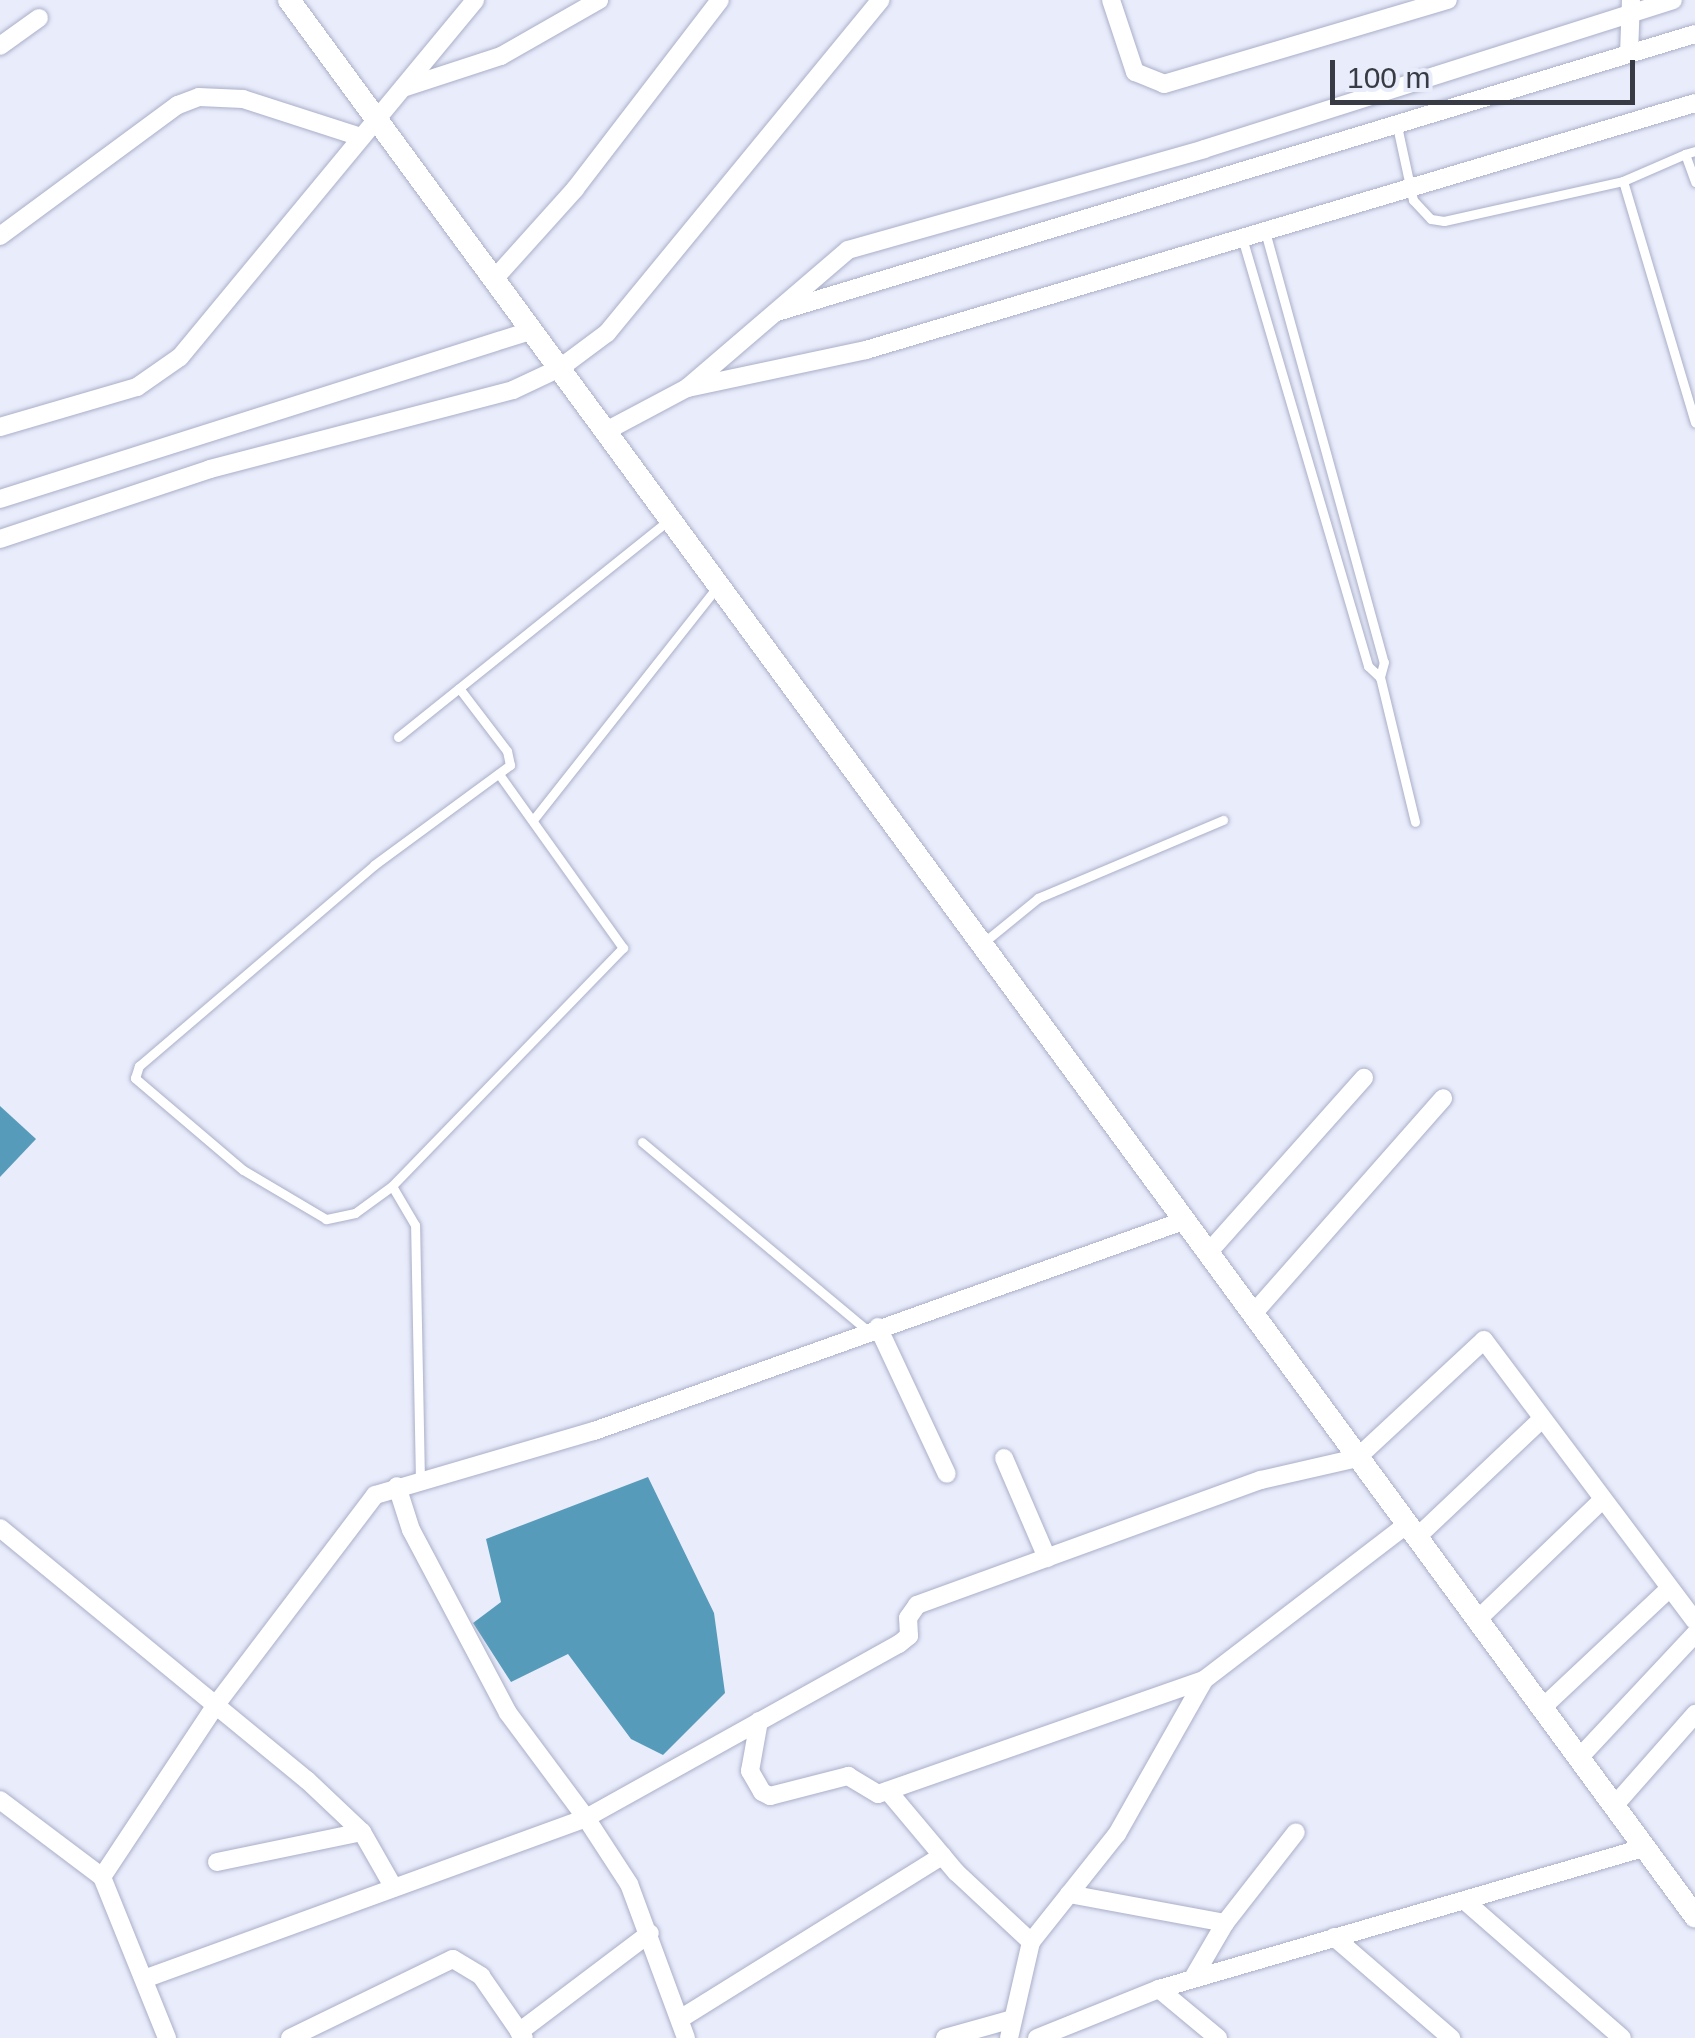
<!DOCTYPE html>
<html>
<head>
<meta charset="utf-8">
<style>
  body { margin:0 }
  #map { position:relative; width:1695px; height:2038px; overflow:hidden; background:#e9ecfb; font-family:Arial,sans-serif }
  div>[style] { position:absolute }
  .water>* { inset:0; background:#579bba }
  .roads { filter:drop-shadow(0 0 2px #aaafc8) drop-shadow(0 0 2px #aaafc8) }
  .service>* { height:9px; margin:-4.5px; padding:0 4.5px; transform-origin:4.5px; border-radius:4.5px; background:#fff }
  .minor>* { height:18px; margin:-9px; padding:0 9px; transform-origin:9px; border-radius:9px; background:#fff }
  .tertiary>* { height:22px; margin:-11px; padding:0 11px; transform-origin:11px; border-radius:11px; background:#fff }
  span { translate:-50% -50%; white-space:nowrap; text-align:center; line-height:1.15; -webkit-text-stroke:8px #e9ecfb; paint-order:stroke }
  .scale { position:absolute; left:1330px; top:60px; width:305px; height:45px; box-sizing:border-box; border:5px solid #383a44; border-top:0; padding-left:12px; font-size:30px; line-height:35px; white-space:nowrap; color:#383a44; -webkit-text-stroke:8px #e9ecfb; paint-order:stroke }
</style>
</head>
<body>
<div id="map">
  <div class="water">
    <div style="clip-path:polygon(0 1106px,36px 1139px,0 1177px)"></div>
    <div style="clip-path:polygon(648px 1477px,714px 1613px,725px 1693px,663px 1755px,631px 1739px,568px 1654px,511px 1682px,473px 1623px,501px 1602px,486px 1539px)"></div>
  </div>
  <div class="roads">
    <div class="service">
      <div style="left:1397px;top:126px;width:76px;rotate:77.8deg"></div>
      <div style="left:1413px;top:200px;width:26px;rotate:47deg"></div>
      <div style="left:1431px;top:219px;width:13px;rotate:9deg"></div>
      <div style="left:1444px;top:221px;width:183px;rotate:-12.6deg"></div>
      <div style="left:1623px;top:181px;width:252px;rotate:73.4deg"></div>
      <div style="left:1695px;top:151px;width:10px;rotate:163deg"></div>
      <div style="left:1685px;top:154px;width:30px;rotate:70deg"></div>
      <div style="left:1623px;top:181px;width:68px;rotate:-23.5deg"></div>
      <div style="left:1266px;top:235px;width:443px;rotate:74.6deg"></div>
      <div style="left:1384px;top:662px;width:16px;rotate:105deg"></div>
      <div style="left:1380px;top:677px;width:149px;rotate:76.4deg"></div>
      <div style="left:1243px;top:241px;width:443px;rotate:73.6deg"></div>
      <div style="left:1368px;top:666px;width:16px;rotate:43deg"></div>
      <div style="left:398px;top:737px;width:347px;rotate:-38.7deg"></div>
      <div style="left:533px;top:820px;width:295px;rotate:-51.7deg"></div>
      <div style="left:983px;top:943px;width:71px;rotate:-39.3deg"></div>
      <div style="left:1038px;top:898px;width:201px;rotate:-22.9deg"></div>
      <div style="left:642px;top:1142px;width:296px;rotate:39.9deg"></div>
      <div style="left:392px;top:1186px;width:46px;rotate:143.9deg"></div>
      <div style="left:355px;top:1213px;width:30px;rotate:168deg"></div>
      <div style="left:326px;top:1219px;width:96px;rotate:-149.4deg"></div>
      <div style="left:243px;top:1170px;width:142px;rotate:-139.6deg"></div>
      <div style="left:135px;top:1078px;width:13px;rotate:-72deg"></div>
      <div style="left:139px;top:1066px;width:309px;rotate:-40.5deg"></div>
      <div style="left:374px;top:865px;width:169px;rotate:-36.3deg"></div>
      <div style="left:510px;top:765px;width:14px;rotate:-102deg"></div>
      <div style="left:507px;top:751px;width:79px;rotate:-127.3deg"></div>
      <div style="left:420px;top:1481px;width:256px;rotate:-91.1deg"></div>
      <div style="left:415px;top:1225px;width:45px;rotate:-120.5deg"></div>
      <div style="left:392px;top:1186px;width:332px;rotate:-45.9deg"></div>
      <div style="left:623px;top:948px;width:214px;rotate:-125.5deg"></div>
    </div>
    <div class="minor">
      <div style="left:1111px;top:0;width:76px;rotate:71.6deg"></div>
      <div style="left:1135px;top:72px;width:31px;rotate:22deg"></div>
      <div style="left:1164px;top:84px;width:296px;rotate:-16.5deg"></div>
      <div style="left:0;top:46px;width:48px;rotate:-35.7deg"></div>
      <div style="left:1629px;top:54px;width:54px;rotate:-87.9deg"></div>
      <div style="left:403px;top:88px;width:103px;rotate:-18.1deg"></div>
      <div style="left:501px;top:56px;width:113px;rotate:-29.7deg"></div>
      <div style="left:0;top:236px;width:221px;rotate:-36.4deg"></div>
      <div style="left:178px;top:105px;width:22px;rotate:-21deg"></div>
      <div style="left:199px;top:97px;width:44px;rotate:2.6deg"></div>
      <div style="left:243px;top:99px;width:124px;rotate:17.9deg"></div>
      <div style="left:495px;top:278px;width:120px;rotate:-48deg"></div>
      <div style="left:575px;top:189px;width:238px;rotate:-52.5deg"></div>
      <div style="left:777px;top:312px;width:959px;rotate:-16.85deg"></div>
      <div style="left:687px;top:388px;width:183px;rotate:-12deg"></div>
      <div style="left:866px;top:350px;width:865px;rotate:-16.59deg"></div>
      <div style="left:0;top:427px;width:143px;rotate:-16.3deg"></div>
      <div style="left:137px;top:387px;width:52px;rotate:-34.9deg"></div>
      <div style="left:180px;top:357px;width:463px;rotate:-50.4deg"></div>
      <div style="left:606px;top:431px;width:92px;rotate:-28deg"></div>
      <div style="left:687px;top:388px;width:212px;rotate:-40.6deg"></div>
      <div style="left:848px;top:250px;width:370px;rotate:-15.8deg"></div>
      <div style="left:1204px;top:149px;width:492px;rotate:-17.6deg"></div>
      <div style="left:0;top:499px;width:559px;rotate:-17.59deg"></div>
      <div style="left:0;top:539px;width:221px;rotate:-18.4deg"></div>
      <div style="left:210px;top:469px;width:313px;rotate:-14.6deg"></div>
      <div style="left:513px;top:390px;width:52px;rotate:-25.1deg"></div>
      <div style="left:560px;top:368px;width:59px;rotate:-36.7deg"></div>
      <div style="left:607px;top:333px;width:431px;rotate:-50.6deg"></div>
      <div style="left:1207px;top:1254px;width:236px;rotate:-48.3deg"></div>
      <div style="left:1252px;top:1315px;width:289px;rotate:-48.6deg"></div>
      <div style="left:878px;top:1327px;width:162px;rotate:64.9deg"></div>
      <div style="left:1004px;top:1458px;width:109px;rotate:66.7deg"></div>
      <div style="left:0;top:1528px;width:397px;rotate:39.4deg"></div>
      <div style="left:307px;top:1780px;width:76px;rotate:43.4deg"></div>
      <div style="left:362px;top:1832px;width:64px;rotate:60.3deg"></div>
      <div style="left:1416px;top:1538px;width:173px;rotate:-43.4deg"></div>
      <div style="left:1476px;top:1621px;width:175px;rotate:-43.8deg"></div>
      <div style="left:1541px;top:1709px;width:175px;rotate:-43.2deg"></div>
      <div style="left:759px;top:1721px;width:51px;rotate:100.2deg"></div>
      <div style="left:750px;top:1771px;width:24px;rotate:60deg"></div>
      <div style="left:762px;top:1792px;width:9px;rotate:27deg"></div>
      <div style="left:770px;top:1796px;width:81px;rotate:-14.4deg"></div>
      <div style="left:848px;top:1776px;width:35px;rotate:31deg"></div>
      <div style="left:878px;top:1794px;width:345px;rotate:-19.3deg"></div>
      <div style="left:1578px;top:1759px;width:171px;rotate:-46.9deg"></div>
      <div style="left:888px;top:1791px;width:106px;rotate:50deg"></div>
      <div style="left:956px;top:1872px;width:103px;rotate:43deg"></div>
      <div style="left:0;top:1800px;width:128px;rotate:37deg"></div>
      <div style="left:102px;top:1877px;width:174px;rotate:68deg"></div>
      <div style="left:1614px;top:1806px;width:123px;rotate:-48.6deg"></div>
      <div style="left:217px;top:1862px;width:148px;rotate:-11.7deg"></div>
      <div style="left:102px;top:1877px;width:205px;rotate:-56.5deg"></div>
      <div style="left:215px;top:1706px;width:265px;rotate:-52.8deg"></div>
      <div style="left:375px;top:1495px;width:228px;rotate:-16.3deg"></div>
      <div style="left:594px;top:1431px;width:625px;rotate:-19.62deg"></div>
      <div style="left:1069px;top:1894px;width:159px;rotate:10.5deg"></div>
      <div style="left:1465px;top:1901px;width:208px;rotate:41.1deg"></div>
      <div style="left:1334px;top:1937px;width:155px;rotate:40.8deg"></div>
      <div style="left:1193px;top:1978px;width:64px;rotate:-59.8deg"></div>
      <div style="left:1225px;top:1923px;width:115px;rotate:-52deg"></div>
      <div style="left:144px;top:1979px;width:470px;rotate:-20deg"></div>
      <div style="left:586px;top:1818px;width:131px;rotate:-126.6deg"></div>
      <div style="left:508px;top:1713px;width:207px;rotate:-117.9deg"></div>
      <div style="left:411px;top:1530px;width:46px;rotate:-107.7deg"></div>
      <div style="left:680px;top:2019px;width:309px;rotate:-31.9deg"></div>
      <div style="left:519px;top:2032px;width:164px;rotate:-37.1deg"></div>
      <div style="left:290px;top:2038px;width:181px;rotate:-25.9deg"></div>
      <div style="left:453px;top:1959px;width:33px;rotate:31deg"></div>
      <div style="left:481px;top:1976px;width:75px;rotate:55.3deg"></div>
      <div style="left:686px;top:2038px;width:164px;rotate:-110.3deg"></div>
      <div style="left:629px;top:1884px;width:79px;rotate:-123.1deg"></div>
      <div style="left:586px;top:1818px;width:358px;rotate:-29.1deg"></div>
      <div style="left:899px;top:1644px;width:13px;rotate:-39deg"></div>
      <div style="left:909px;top:1636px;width:18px;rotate:-93deg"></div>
      <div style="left:908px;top:1618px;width:16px;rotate:-55deg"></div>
      <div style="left:917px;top:1605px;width:366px;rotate:-20deg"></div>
      <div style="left:1261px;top:1480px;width:98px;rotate:-12.9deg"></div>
      <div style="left:1357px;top:1458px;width:173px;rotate:-42.9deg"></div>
      <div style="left:1484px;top:1340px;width:351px;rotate:53.1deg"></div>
      <div style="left:945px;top:2038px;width:66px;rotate:-15.7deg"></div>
      <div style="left:1009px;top:2038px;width:98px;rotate:-77.1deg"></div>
      <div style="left:1031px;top:1942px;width:138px;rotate:-51.5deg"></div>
      <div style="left:1117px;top:1834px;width:177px;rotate:-60.5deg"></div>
      <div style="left:1204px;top:1680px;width:255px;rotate:-37.5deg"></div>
      <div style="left:1037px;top:2038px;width:131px;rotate:-21.9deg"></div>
      <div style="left:1218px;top:2038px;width:77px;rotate:-140.3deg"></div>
      <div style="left:1159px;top:1989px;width:504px;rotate:-16.24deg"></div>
    </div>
    <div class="tertiary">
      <div style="left:289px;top:0;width:2377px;rotate:53.73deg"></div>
    </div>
  </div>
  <div class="scale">100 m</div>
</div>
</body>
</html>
